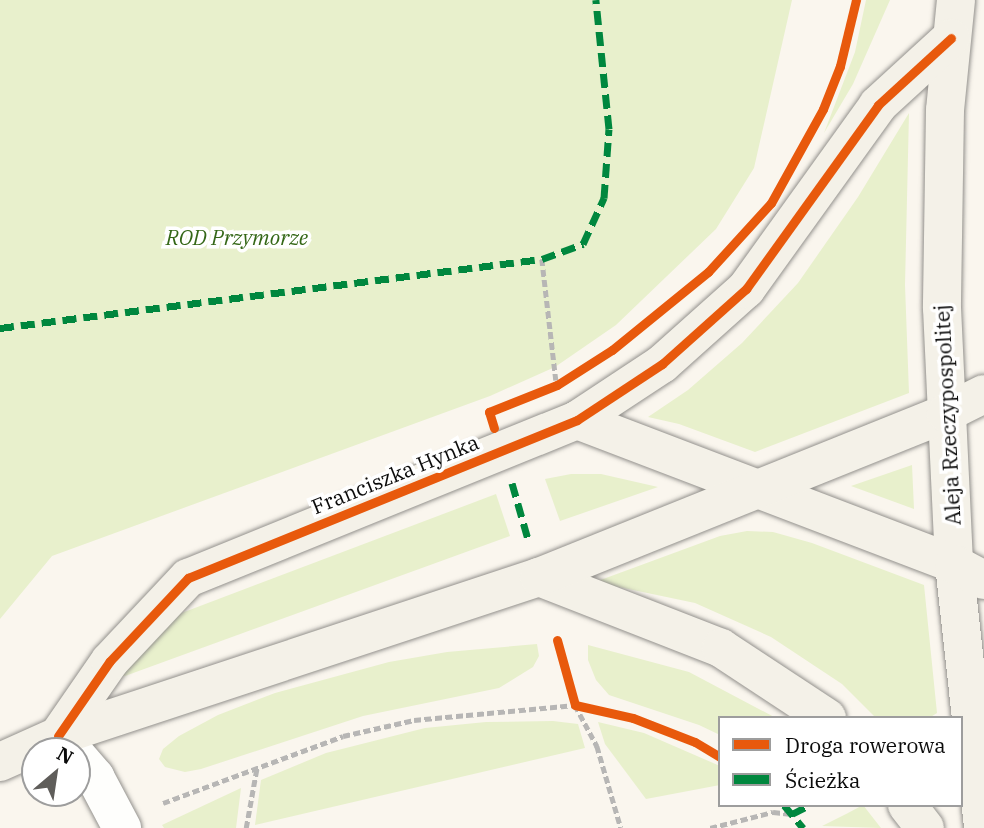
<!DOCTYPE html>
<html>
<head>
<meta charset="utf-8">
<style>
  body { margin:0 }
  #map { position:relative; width:984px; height:828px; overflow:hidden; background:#faf6ee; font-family:"IBM Plex Serif",serif }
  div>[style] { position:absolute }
  .green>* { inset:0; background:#e8f0cc }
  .path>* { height:4.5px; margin-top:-2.25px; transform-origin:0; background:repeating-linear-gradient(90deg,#b7b6b5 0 7px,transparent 0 10.5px) }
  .roads { filter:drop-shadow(0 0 2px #93918d) drop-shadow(0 0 2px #93918d) }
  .street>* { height:38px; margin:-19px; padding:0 19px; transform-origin:19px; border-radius:19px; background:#fefefc }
  .secondary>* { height:38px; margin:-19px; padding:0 19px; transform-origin:19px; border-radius:19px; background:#f4f1e8 }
  .quiet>* { height:7px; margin-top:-3.5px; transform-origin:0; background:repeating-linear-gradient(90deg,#00873e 0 14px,transparent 0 21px) }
  .cycleway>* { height:9px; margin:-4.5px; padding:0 4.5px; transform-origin:4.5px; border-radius:4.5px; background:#e8590c }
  span { translate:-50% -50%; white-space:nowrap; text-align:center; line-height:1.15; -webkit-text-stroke:7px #fff; paint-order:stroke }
  .park-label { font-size:21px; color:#346717; font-style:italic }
  .street-label { font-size:21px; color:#0b0b0b }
  .legend { position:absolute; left:718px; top:716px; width:245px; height:91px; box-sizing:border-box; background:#fff; border:2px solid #9d9d9d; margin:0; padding:9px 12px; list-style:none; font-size:21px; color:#0b0b0b }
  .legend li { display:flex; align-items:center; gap:14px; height:35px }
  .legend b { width:35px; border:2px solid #9d9d9d }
  .north { position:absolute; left:21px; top:737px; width:70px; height:70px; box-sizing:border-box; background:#fff; border:2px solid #9d9d9d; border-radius:50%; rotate:29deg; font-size:19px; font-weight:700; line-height:28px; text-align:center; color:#0b0b0b }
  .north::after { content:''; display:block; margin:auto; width:24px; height:32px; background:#5f5d5a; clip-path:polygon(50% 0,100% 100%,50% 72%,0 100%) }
</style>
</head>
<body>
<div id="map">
  <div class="green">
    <div style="clip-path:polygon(0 0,792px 0,754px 168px,716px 229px,616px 325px,555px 367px,490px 396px,52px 556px,0 619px)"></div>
    <div style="clip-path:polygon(866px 0,890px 0,853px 84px,824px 133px,855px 52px)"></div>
    <div style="clip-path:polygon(909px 113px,905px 285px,909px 393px,755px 452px,679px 424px,648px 417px,688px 390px,742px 343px,798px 283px,858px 197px)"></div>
    <div style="clip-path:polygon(912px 465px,914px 509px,851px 486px)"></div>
    <div style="clip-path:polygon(571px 474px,601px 474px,658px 487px,560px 521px,545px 479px)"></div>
    <div style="clip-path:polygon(496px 494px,510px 536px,125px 676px,118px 673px,179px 614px)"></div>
    <div style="clip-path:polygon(747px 531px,773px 532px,812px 543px,924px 585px,937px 713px,929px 718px,876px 718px,842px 684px,771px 637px,695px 603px,595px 582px,720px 536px)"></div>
    <div style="clip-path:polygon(537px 644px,539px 656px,533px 667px,499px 688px,363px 716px,201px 769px,185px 772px,165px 767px,159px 759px,163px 749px,179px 736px,218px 715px,275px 693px,389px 662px,447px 652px)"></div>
    <div style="clip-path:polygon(588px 645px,689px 672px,776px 718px,720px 718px,720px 735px,699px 725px,609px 695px,596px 680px,588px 660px)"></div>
    <div style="clip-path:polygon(553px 721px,578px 724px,585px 748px,255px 825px,261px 780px,326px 753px,425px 728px,486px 722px)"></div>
    <div style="clip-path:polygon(598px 722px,644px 733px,720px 766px,720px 785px,646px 799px,605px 744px)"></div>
    <div style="clip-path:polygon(241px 788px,236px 828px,164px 828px,162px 825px)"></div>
    <div style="clip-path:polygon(863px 805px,881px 828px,822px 826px,848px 813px)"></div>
  </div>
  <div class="path">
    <div style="left:542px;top:259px;width:122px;rotate:83.4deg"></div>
    <div style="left:163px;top:803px;width:192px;rotate:-20.4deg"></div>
    <div style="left:343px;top:736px;width:73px;rotate:-12.7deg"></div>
    <div style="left:414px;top:720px;width:162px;rotate:-5.3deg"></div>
    <div style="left:575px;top:705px;width:47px;rotate:61.8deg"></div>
    <div style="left:597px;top:746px;width:85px;rotate:73.7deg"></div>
    <div style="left:246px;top:828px;width:62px;rotate:-79.8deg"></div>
    <div style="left:710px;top:828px;width:65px;rotate:-14.3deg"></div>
    <div style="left:773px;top:812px;width:19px;rotate:6deg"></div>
  </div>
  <div class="roads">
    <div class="street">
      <div style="left:77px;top:756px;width:28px;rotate:49deg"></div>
      <div style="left:95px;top:777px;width:58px;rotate:62.1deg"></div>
    </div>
    <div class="secondary">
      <div style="left:956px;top:0;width:111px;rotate:95.7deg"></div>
      <div style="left:945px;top:110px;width:198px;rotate:90.9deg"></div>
      <div style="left:942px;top:308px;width:256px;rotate:87.3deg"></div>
      <div style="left:954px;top:564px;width:266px;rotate:83.7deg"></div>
      <div style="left:577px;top:420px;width:404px;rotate:20.9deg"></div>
      <div style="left:954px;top:564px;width:34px;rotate:28deg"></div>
      <div style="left:539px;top:577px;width:195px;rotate:21.3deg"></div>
      <div style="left:721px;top:648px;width:127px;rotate:33.4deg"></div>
      <div style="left:58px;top:736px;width:91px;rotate:-55.3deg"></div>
      <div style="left:110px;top:661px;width:114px;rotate:-46.8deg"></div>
      <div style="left:188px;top:578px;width:420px;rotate:-22.1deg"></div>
      <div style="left:577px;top:420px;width:102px;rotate:-33.4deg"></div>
      <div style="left:662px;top:364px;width:113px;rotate:-41.8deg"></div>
      <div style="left:746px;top:289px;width:226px;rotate:-54.3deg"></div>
      <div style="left:878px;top:105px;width:99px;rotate:-42.5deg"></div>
      <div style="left:0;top:762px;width:64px;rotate:-24.1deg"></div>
      <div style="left:58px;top:736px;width:507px;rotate:-18.29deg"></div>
      <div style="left:539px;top:577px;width:439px;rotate:-21.9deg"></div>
      <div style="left:946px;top:413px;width:42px;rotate:-26.6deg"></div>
      <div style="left:907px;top:805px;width:29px;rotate:52deg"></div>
    </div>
  </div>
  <div class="quiet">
    <div style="left:0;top:328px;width:546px;rotate:-7.26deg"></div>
    <div style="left:542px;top:259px;width:44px;rotate:-20.1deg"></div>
    <div style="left:583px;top:244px;width:51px;rotate:-65.5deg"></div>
    <div style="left:604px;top:198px;width:69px;rotate:-85.9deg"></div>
    <div style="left:609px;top:129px;width:130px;rotate:-95.8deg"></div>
    <div style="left:512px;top:483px;width:58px;rotate:74.1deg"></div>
    <div style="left:784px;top:805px;width:30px;rotate:50deg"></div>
    <div style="left:792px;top:814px;width:20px;rotate:-27deg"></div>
  </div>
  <div class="cycleway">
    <div style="left:494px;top:428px;width:17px;rotate:-107deg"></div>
    <div style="left:489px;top:412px;width:73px;rotate:-21.7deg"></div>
    <div style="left:557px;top:385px;width:65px;rotate:-32.5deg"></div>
    <div style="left:612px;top:350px;width:124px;rotate:-39.1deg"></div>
    <div style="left:708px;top:272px;width:93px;rotate:-47.6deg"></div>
    <div style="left:771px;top:203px;width:107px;rotate:-61deg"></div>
    <div style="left:823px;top:109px;width:46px;rotate:-68.4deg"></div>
    <div style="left:840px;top:66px;width:68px;rotate:-76.4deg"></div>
    <div style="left:557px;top:640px;width:67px;rotate:74.5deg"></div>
    <div style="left:575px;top:705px;width:59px;rotate:12.6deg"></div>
    <div style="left:633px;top:718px;width:66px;rotate:21.2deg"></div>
    <div style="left:695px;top:742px;width:29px;rotate:31deg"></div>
    <div style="left:58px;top:736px;width:91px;rotate:-55.3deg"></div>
    <div style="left:110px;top:661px;width:114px;rotate:-46.8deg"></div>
    <div style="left:188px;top:578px;width:420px;rotate:-22.1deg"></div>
    <div style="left:577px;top:420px;width:102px;rotate:-33.4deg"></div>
    <div style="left:662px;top:364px;width:113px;rotate:-41.8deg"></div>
    <div style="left:746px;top:289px;width:226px;rotate:-54.3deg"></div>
    <div style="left:878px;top:105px;width:99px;rotate:-42.5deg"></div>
  </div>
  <div class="park-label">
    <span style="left:237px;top:237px">ROD Przymorze</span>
  </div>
  <div class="street-label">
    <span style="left:947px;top:415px;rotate:-93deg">Aleja Rzeczypospolitej</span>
    <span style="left:395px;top:474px;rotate:-22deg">Franciszka Hynka</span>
  </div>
  <ul class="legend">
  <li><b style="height:9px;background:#e8590c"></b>Droga rowerowa</li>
  <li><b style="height:9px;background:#00873e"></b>Ścieżka</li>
  </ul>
  <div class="north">N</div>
</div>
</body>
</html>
